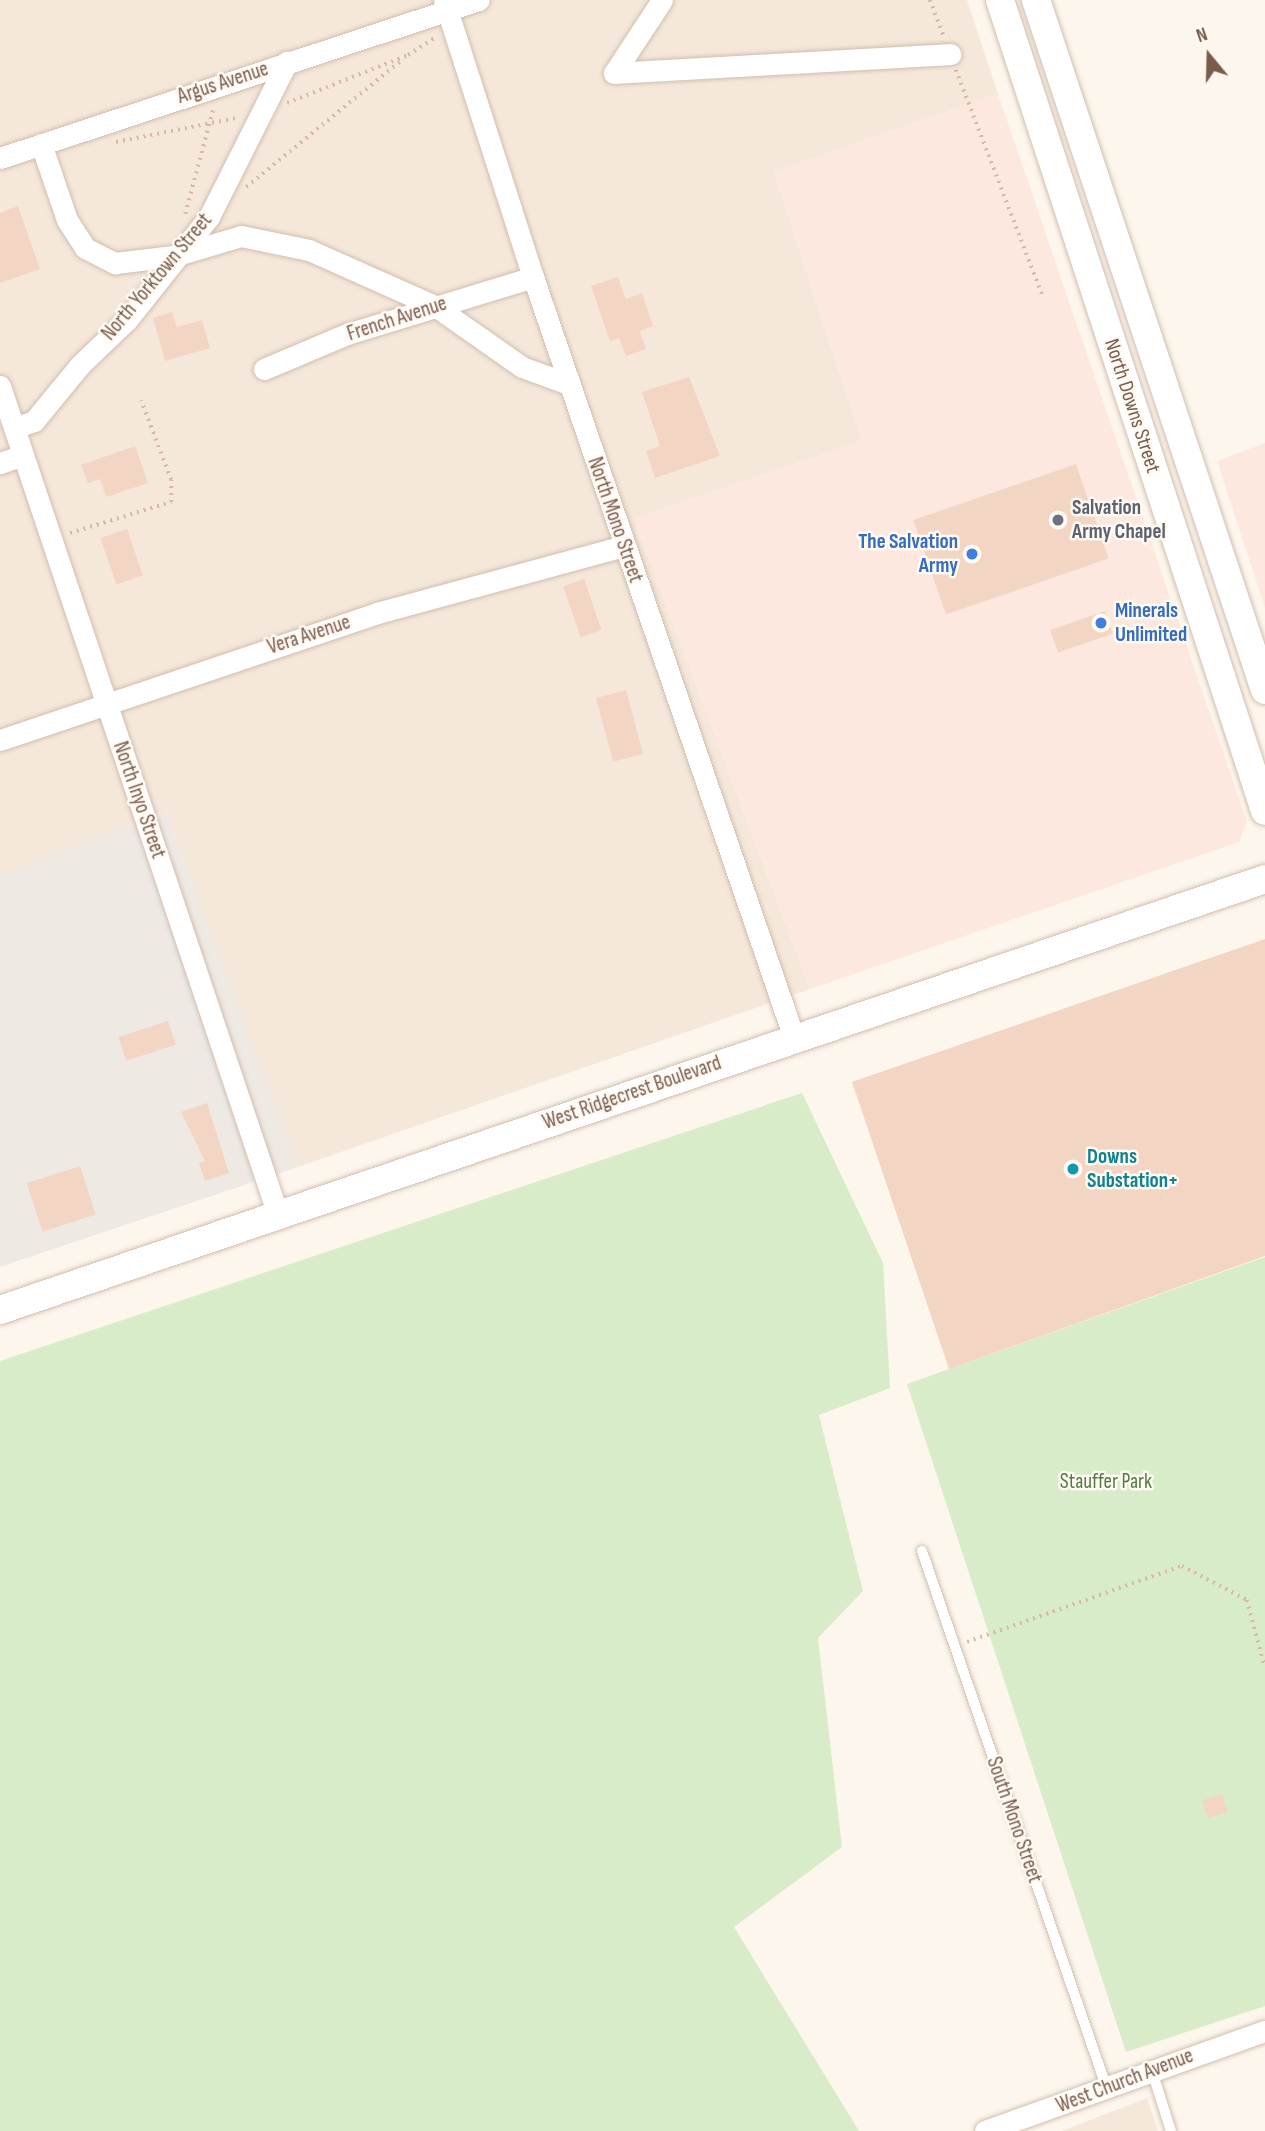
<!DOCTYPE html>
<html>
<head>
<meta charset="utf-8">
<style>
  body { margin:0 }
  #map { position:relative; width:1265px; height:2131px; overflow:hidden; background:#fdf6ec; font-family:"Sofia Sans Condensed",sans-serif }
  div>[style] { position:absolute }
  .residential>* { inset:0; background:#f5e8da }
  .commercial>* { inset:0; background:#fde8e0 }
  .industrial>* { inset:0; background:#efe9e4 }
  .green>* { inset:0; background:#d8ecc9 }
  .building>* { inset:0; background:#f3d5c3; transform-origin:0 0 }
  .path>* { height:3.5px; margin-top:-1.75px; transform-origin:0; background:repeating-linear-gradient(90deg,#d9b8a5 0 2px,transparent 0 7px) }
  .roads { filter:drop-shadow(0 0 2px #d1beb0) drop-shadow(0 0 2px #d1beb0) }
  .lane>* { height:10px; margin:-5px; padding:0 5px; transform-origin:5px; border-radius:5px; background:#fff }
  .street>* { height:21px; margin:-10.5px; padding:0 10.5px; transform-origin:10.5px; border-radius:10.5px; background:#fff }
  .secondary>* { height:28px; margin:-14px; padding:0 14px; transform-origin:14px; border-radius:14px; background:#fff }
  .dots>* { width:19px; height:19px; translate:-50% -50%; box-sizing:border-box; border:4px solid #fffaf3; border-radius:50% }
  span { translate:-50% -50%; white-space:nowrap; text-align:center; line-height:1.15; -webkit-text-stroke:5px #fffaf3; paint-order:stroke }
  .street-label { font-size:21px; color:#7a5c4d }
  .worship-label { font-size:21px; color:#5b616d; font-weight:700 }
  .left { translate:0 -50%; text-align:left }
  .shop-label { font-size:21px; color:#366cbe; font-weight:700 }
  .right { translate:-100% -50%; text-align:right }
  .culture-label { font-size:21px; color:#0d838f; font-weight:700 }
  .park-label { font-size:21px; color:#537a41 }
  .north { position:absolute; left:1174px; top:21px; width:70px; height:70px; -webkit-text-stroke:5px #fffaf3; paint-order:stroke; rotate:341deg; font-size:19px; font-weight:700; line-height:28px; text-align:center; color:#7a5c4d }
  .north::after { content:''; display:block; margin:auto; width:24px; height:32px; background:#7a5c4d; clip-path:polygon(50% 0,100% 100%,50% 72%,0 100%) }
</style>
</head>
<body>
<div id="map">
  <div class="residential">
    <div style="clip-path:polygon(0 0,967px 0,998px 94px,774px 172px,862px 441px,634px 519px,810px 989px,298px 1167px,166px 812px,0 874px)"></div>
    <div style="clip-path:polygon(1147px 2098px,1158px 2131px,1062px 2131px)"></div>
  </div>
  <div class="commercial">
    <div style="clip-path:polygon(998px 94px,1247px 822px,1239px 842px,810px 989px,634px 519px,862px 441px,774px 172px)"></div>
    <div style="clip-path:polygon(1265px 443px,1265px 608px,1217px 461px)"></div>
  </div>
  <div class="industrial">
    <div style="clip-path:polygon(166px 812px,298px 1167px,0 1267px,0 874px)"></div>
  </div>
  <div class="green">
    <div style="clip-path:polygon(802px 1093px,883px 1263px,890px 1388px,819px 1415px,863px 1591px,818px 1638px,842px 1847px,734px 1927px,859px 2131px,0 2131px,0 1361px)"></div>
    <div style="clip-path:polygon(1265px 1257px,1265px 2006px,1126px 2052px,907px 1384px)"></div>
  </div>
  <div class="building">
    <div style="clip-path:polygon(18px 206px,40px 269px,0 283px,0 213px)"></div>
    <div style="clip-path:polygon(618px 277px,626px 299px,642px 293px,653px 326px,640px 331px,646px 349px,626px 356px,619px 338px,610px 341px,591px 286px)"></div>
    <div style="clip-path:polygon(172px 312px,177px 327px,202px 320px,210px 348px,165px 361px,153px 318px)"></div>
    <div style="clip-path:polygon(689px 377px,720px 456px,655px 478px,646px 451px,660px 446px,642px 392px)"></div>
    <div style="clip-path:polygon(135px 446px,148px 483px,106px 497px,100px 479px,88px 483px,81px 465px)"></div>
    <div style="left:1076px;top:464px;width:100px;height:172px;rotate:71deg"></div>
    <div style="left:127px;top:529px;width:49px;height:28px;rotate:71deg"></div>
    <div style="left:584px;top:579px;width:54px;height:22px;rotate:71deg"></div>
    <div style="left:1105px;top:611px;width:24px;height:58px;rotate:71deg"></div>
    <div style="left:626px;top:690px;width:66px;height:31px;rotate:75deg"></div>
    <div style="clip-path:polygon(1265px 939px,1265px 1256px,949px 1369px,852px 1082px)"></div>
    <div style="left:168px;top:1021px;width:25px;height:52px;rotate:72deg"></div>
    <div style="clip-path:polygon(207px 1103px,229px 1173px,205px 1181px,199px 1163px,205px 1161px,181px 1112px)"></div>
    <div style="left:80px;top:1166px;width:51px;height:56px;rotate:72deg"></div>
    <div style="left:1222px;top:1794px;width:19px;height:21px;rotate:72deg"></div>
  </div>
  <div class="path">
    <div style="left:930px;top:0;width:39px;rotate:69deg"></div>
    <div style="left:956px;top:70px;width:243px;rotate:69deg"></div>
    <div style="left:287px;top:103px;width:130px;rotate:-21.6deg"></div>
    <div style="left:408px;top:55px;width:33px;rotate:-33deg"></div>
    <div style="left:116px;top:142px;width:122px;rotate:-11.3deg"></div>
    <div style="left:246px;top:187px;width:203px;rotate:-39.2deg"></div>
    <div style="left:185px;top:214px;width:112px;rotate:-75deg"></div>
    <div style="left:70px;top:533px;width:106px;rotate:-17.1deg"></div>
    <div style="left:171px;top:502px;width:22px;rotate:-90deg"></div>
    <div style="left:171px;top:480px;width:85px;rotate:-110.8deg"></div>
    <div style="left:967px;top:1642px;width:228px;rotate:-19.5deg"></div>
    <div style="left:1182px;top:1566px;width:73px;rotate:27.6deg"></div>
    <div style="left:1247px;top:1600px;width:70px;rotate:75.2deg"></div>
  </div>
  <div class="roads">
    <div class="lane">
      <div style="left:922px;top:1551px;width:569px;rotate:71.02deg"></div>
      <div style="left:1151px;top:2068px;width:66px;rotate:72.4deg"></div>
    </div>
    <div class="street">
      <div style="left:444px;top:0;width:291px;rotate:72.2deg"></div>
      <div style="left:533px;top:277px;width:805px;rotate:71.07deg"></div>
      <div style="left:662px;top:0;width:87px;rotate:123.3deg"></div>
      <div style="left:614px;top:73px;width:337px;rotate:-3.2deg"></div>
      <div style="left:41px;top:144px;width:80px;rotate:71.1deg"></div>
      <div style="left:67px;top:220px;width:33px;rotate:57deg"></div>
      <div style="left:85px;top:248px;width:34px;rotate:27deg"></div>
      <div style="left:115px;top:263px;width:59px;rotate:-6.8deg"></div>
      <div style="left:174px;top:256px;width:70px;rotate:-16.6deg"></div>
      <div style="left:241px;top:236px;width:69px;rotate:11.6deg"></div>
      <div style="left:309px;top:250px;width:138px;rotate:24deg"></div>
      <div style="left:435px;top:306px;width:106px;rotate:35deg"></div>
      <div style="left:522px;top:367px;width:50px;rotate:19.9deg"></div>
      <div style="left:0;top:158px;width:504px;rotate:-18.26deg"></div>
      <div style="left:264px;top:369px;width:90px;rotate:-22.9deg"></div>
      <div style="left:347px;top:334px;width:195px;rotate:-17deg"></div>
      <div style="left:0;top:386px;width:874px;rotate:71.46deg"></div>
      <div style="left:14px;top:428px;width:21px;rotate:-19deg"></div>
      <div style="left:34px;top:421px;width:72px;rotate:-50.6deg"></div>
      <div style="left:80px;top:365px;width:65px;rotate:-43.8deg"></div>
      <div style="left:127px;top:320px;width:132px;rotate:-51.5deg"></div>
      <div style="left:209px;top:217px;width:174px;rotate:-63.3deg"></div>
      <div style="left:0;top:463px;width:24px;rotate:-19deg"></div>
      <div style="left:0;top:740px;width:398px;rotate:-18.6deg"></div>
      <div style="left:377px;top:613px;width:256px;rotate:-15.2deg"></div>
      <div style="left:985px;top:2131px;width:297px;rotate:-19.7deg"></div>
    </div>
    <div class="secondary">
      <div style="left:1000px;top:0;width:853px;rotate:71.9deg"></div>
      <div style="left:1036px;top:0;width:727px;rotate:71.64deg"></div>
      <div style="left:0;top:1310px;width:1336px;rotate:-18.81deg"></div>
    </div>
  </div>
  <div class="dots">
    <div style="left:1058px;top:520px;background:#6b7280"></div>
    <div style="left:972px;top:554px;background:#3f7fe0"></div>
    <div style="left:1101px;top:623px;background:#3f7fe0"></div>
    <div style="left:1073px;top:1169px;background:#0f9aa8"></div>
  </div>
  <div class="street-label">
    <span style="left:223px;top:83px;rotate:-18deg">Argus Avenue</span>
    <span style="left:157px;top:277px;rotate:-50deg">North Yorktown Street</span>
    <span style="left:397px;top:319px;rotate:-18deg">French Avenue</span>
    <span style="left:1132px;top:406px;rotate:72deg">North Downs Street</span>
    <span style="left:615px;top:520px;rotate:71deg">North Mono Street</span>
    <span style="left:309px;top:635px;rotate:-18deg">Vera Avenue</span>
    <span style="left:139px;top:800px;rotate:71deg">North Inyo Street</span>
    <span style="left:632px;top:1093px;rotate:-19deg">West Ridgecrest Boulevard</span>
    <span style="left:1014px;top:1820px;rotate:71deg">South Mono Street</span>
    <span style="left:1125px;top:2081px;rotate:-21deg">West Church Avenue</span>
  </div>
  <div class="worship-label">
    <span class="left" style="left:1072px;top:520px">Salvation<br>Army Chapel</span>
  </div>
  <div class="shop-label">
    <span class="right" style="left:958px;top:554px">The Salvation<br>Army</span>
    <span class="left" style="left:1115px;top:623px">Minerals<br>Unlimited</span>
  </div>
  <div class="culture-label">
    <span class="left" style="left:1087px;top:1169px">Downs<br>Substation+</span>
  </div>
  <div class="park-label">
    <span style="left:1106px;top:1482px">Stauffer Park</span>
  </div>
  <div class="north">N</div>
</div>
</body>
</html>
